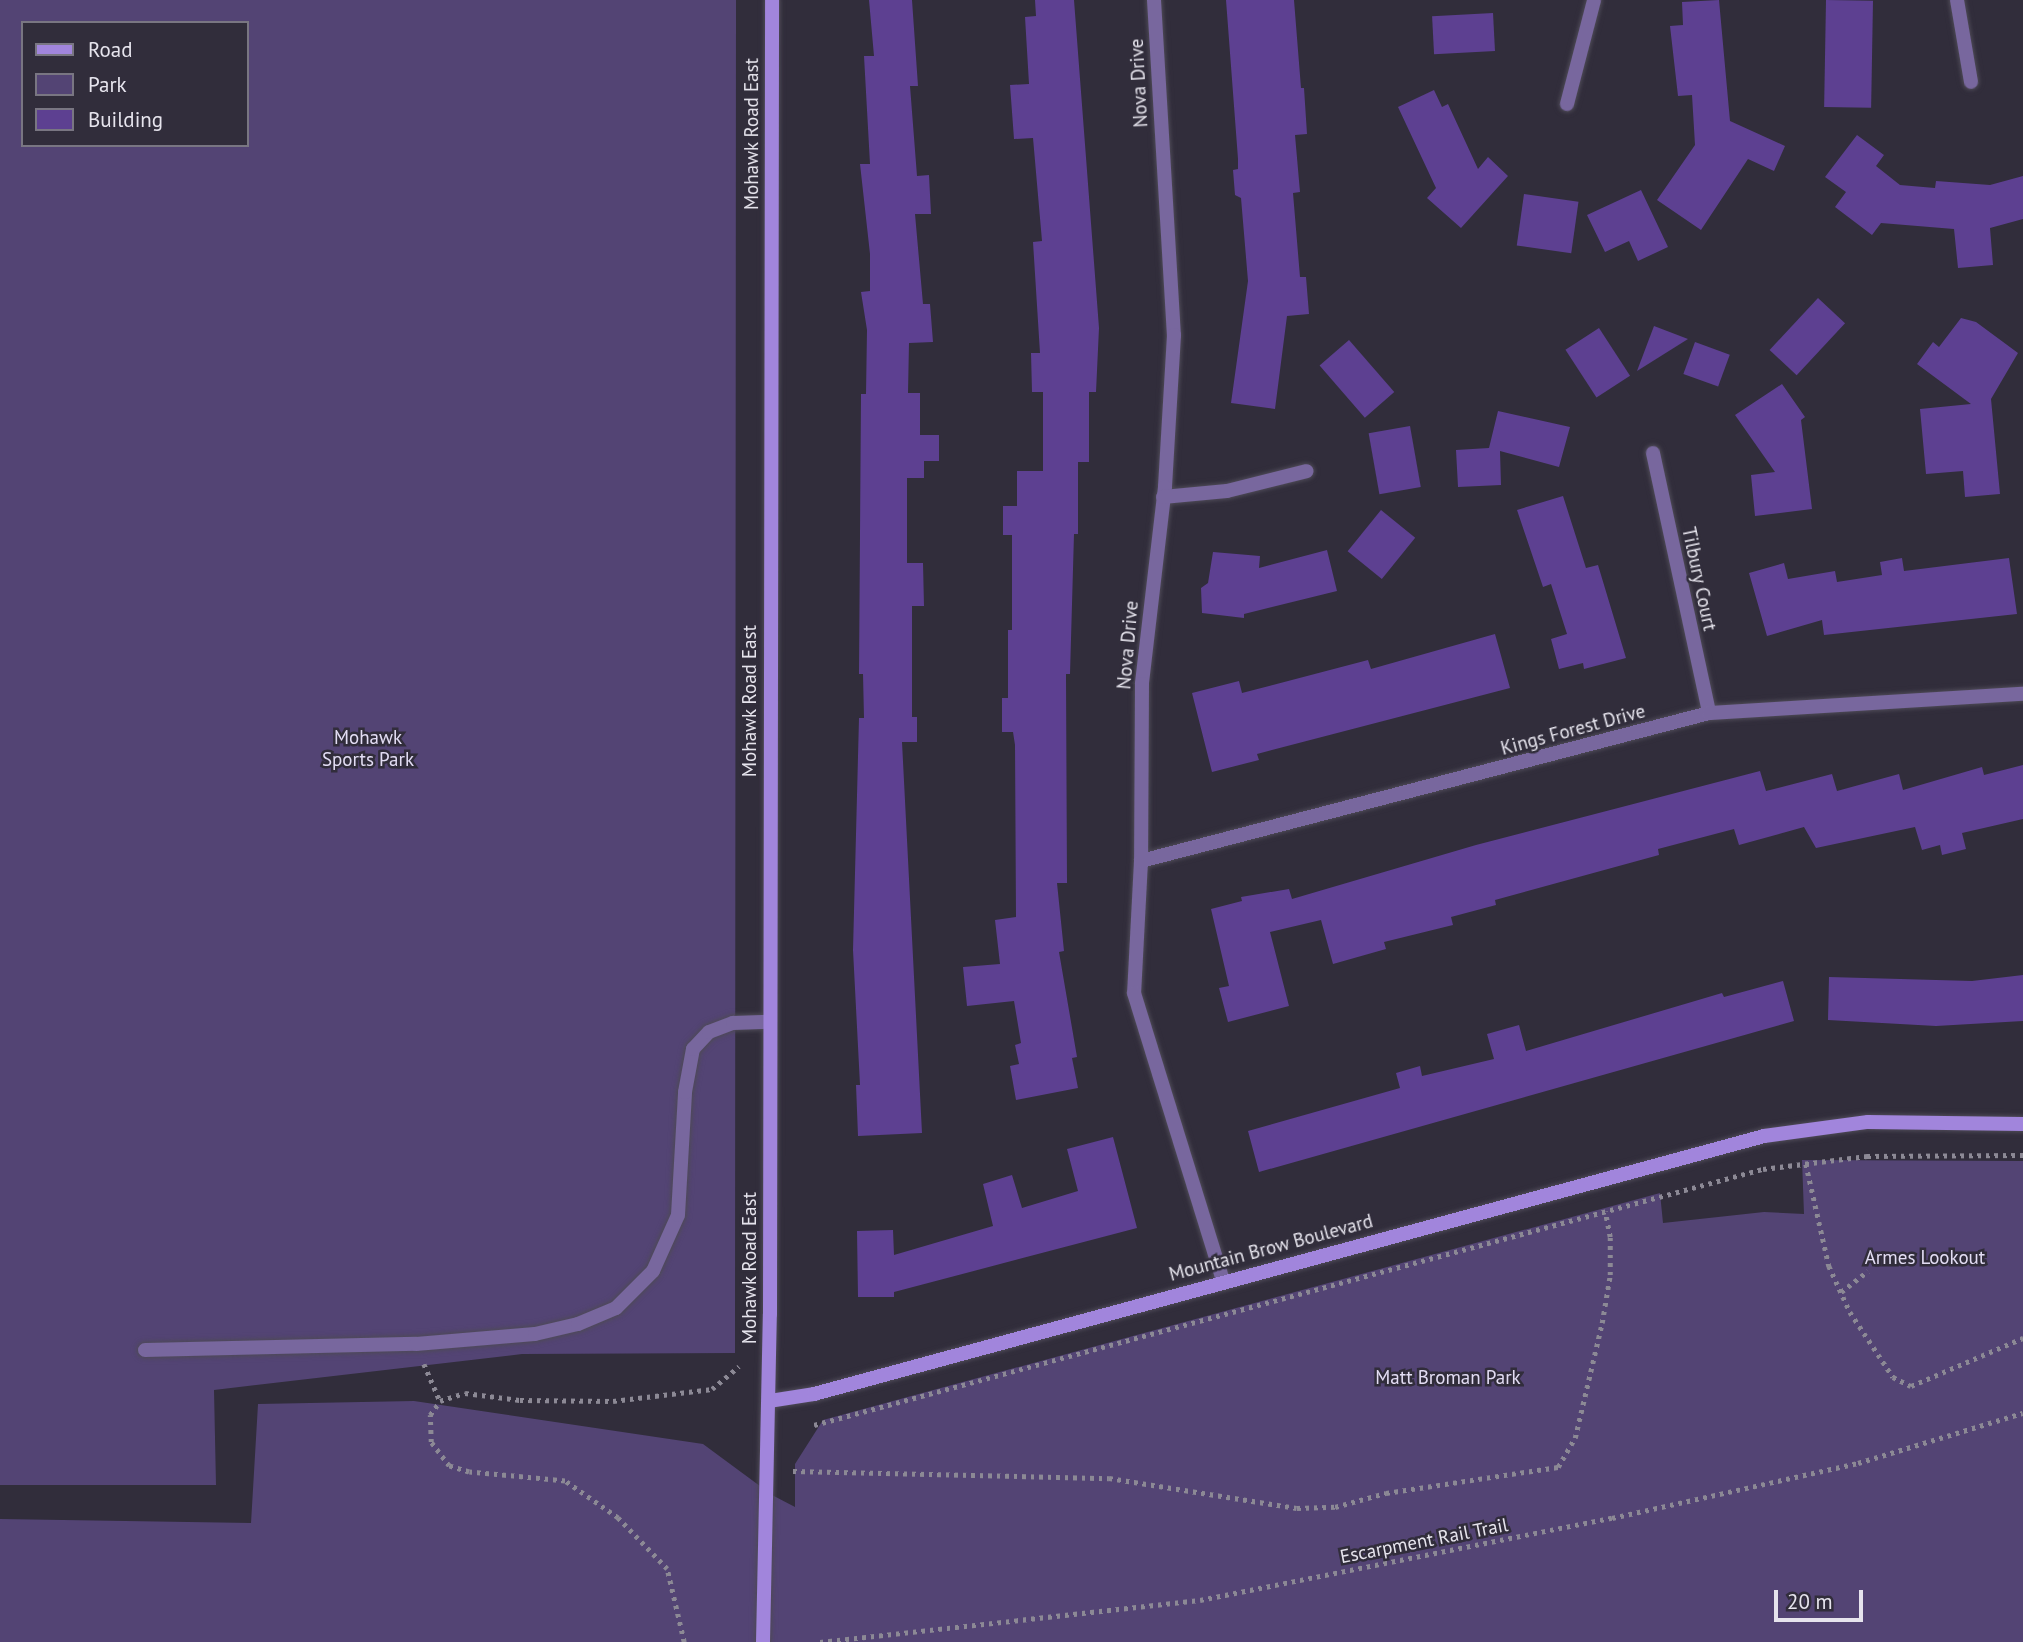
<!DOCTYPE html>
<html>
<head>
<meta charset="utf-8">
<style>
  body { margin:0 }
  #map { position:relative; width:2023px; height:1642px; overflow:hidden; background:#312d3b; font-family:"PT Sans",sans-serif }
  div>[style] { position:absolute }
  .green>* { inset:0; background:#534474 }
  .building>* { inset:0; background:#5d4091; transform-origin:0 0 }
  .path>* { height:4.5px; margin-top:-2.25px; transform-origin:0; background:repeating-linear-gradient(90deg,#8c8995 0 3.5px,transparent 0 8.5px) }
  .roads { filter:drop-shadow(0 0 2px #4e4a57) drop-shadow(0 0 2px #4e4a57) }
  .service>* { height:14px; margin:-7px; padding:0 7px; transform-origin:7px; border-radius:7px; background:#78679e }
  .minor>* { height:14px; margin:-7px; padding:0 7px; transform-origin:7px; border-radius:7px; background:#78679e }
  .secondary>* { height:14px; margin:-7px; padding:0 7px; transform-origin:7px; border-radius:7px; background:#a185dc }
  span { translate:-50% -50%; white-space:nowrap; text-align:center; line-height:1.15; -webkit-text-stroke:5px #312d3b; paint-order:stroke }
  .street-label { font-size:19px; color:#e6e4ed }
  .park-label { font-size:19px; color:#e3ddf4 }
  .legend { position:absolute; left:21px; top:21px; width:228px; height:126px; box-sizing:border-box; background:#312d3b; border:2px solid #797682; margin:0; padding:9px 12px; list-style:none; font-size:21px; color:#e6e4ed }
  .legend li { display:flex; align-items:center; gap:14px; height:35px }
  .legend b { width:35px; border:2px solid #797682 }
  .scale { position:absolute; left:1774px; top:1590px; width:89px; height:32px; box-sizing:border-box; border:4px solid #e6e4ed; border-top:0; padding-left:9px; font-size:21px; line-height:24px; white-space:nowrap; color:#e6e4ed; -webkit-text-stroke:5px #312d3b; paint-order:stroke }
</style>
</head>
<body>
<div id="map">
  <div class="green">
    <div style="clip-path:polygon(evenodd,0 0,736px 0,735px 1353px,522px 1354px,214px 1390px,216px 1485px,0 1485px,0 0,23px 23px,247px 23px,247px 145px,23px 145px,23px 23px)"></div>
    <div style="clip-path:polygon(1802px 1160px,2023px 1161px,2023px 1642px,0 1642px,0 1519px,251px 1523px,258px 1404px,414px 1401px,703px 1444px,772px 1495px,795px 1507px,795px 1464px,823px 1420px,1660px 1193px,1663px 1223px,1764px 1212px,1804px 1214px)"></div>
  </div>
  <div class="building">
    <div style="clip-path:polygon(869px 0,912px 0,918px 86px,910px 86px,917px 176px,929px 175px,931px 214px,915px 214px,923px 304px,930px 304px,933px 342px,909px 343px,908px 393px,920px 393px,920px 435px,939px 435px,939px 461px,924px 461px,924px 478px,907px 478px,907px 563px,923px 563px,924px 606px,912px 606px,912px 717px,917px 717px,917px 742px,902px 742px,922px 1133px,858px 1136px,856px 1085px,860px 1085px,853px 950px,859px 718px,864px 718px,863px 674px,859px 674px,861px 394px,866px 394px,867px 330px,861px 292px,870px 291px,870px 254px,860px 164px,870px 164px,864px 56px,874px 56px)"></div>
    <div style="clip-path:polygon(1035px 0,1074px 0,1099px 328px,1096px 392px,1089px 392px,1089px 462px,1078px 462px,1078px 534px,1074px 534px,1070px 674px,1066px 674px,1067px 883px,1057px 883px,1064px 951px,1059px 952px,1077px 1057px,1072px 1058px,1078px 1088px,1016px 1100px,1010px 1066px,1019px 1064px,1015px 1045px,1021px 1043px,1014px 1001px,967px 1006px,963px 967px,1000px 964px,995px 920px,1016px 917px,1015px 745px,1013px 732px,1002px 732px,1002px 698px,1008px 698px,1008px 630px,1012px 630px,1012px 535px,1003px 535px,1003px 506px,1017px 506px,1017px 471px,1043px 471px,1043px 392px,1032px 392px,1031px 353px,1040px 353px,1033px 242px,1042px 241px,1033px 138px,1014px 139px,1010px 85px,1029px 84px,1025px 17px,1036px 16px)"></div>
    <div style="clip-path:polygon(1226px 0,1294px 0,1301px 88px,1304px 88px,1307px 134px,1295px 135px,1300px 192px,1293px 193px,1300px 277px,1306px 277px,1309px 314px,1287px 316px,1275px 409px,1231px 403px,1248px 281px,1241px 198px,1235px 195px,1233px 170px,1238px 169px,1238px 159px)"></div>
    <div style="clip-path:polygon(1719px 0,1730px 121px,1785px 146px,1774px 171px,1748px 159px,1701px 230px,1657px 200px,1695px 145px,1692px 95px,1678px 96px,1670px 26px,1683px 25px,1682px 2px)"></div>
    <div style="left:1826px;top:0;width:47px;height:107px;rotate:1deg"></div>
    <div style="left:1493px;top:13px;width:38px;height:61px;rotate:87deg"></div>
    <div style="clip-path:polygon(1434px 90px,1442px 107px,1448px 104px,1478px 169px,1488px 157px,1508px 176px,1461px 228px,1427px 198px,1436px 188px,1398px 107px)"></div>
    <div style="clip-path:polygon(1857px 135px,1884px 155px,1876px 166px,1900px 185px,1935px 188px,1936px 181px,1990px 185px,2023px 176px,2023px 219px,1990px 228px,1993px 265px,1958px 268px,1954px 229px,1881px 223px,1872px 235px,1835px 207px,1846px 192px,1825px 177px)"></div>
    <div style="clip-path:polygon(1641px 190px,1668px 247px,1638px 261px,1629px 241px,1605px 252px,1587px 215px)"></div>
    <div style="left:1524px;top:194px;width:55px;height:52px;rotate:8deg"></div>
    <div style="left:1818px;top:298px;width:37px;height:71px;rotate:43deg"></div>
    <div style="clip-path:polygon(1961px 318px,1976px 322px,2018px 353px,1991px 399px,2000px 494px,1965px 497px,1963px 471px,1926px 474px,1920px 409px,1971px 404px,1917px 364px,1933px 342px,1939px 347px)"></div>
    <div style="clip-path:polygon(1654px 326px,1688px 339px,1637px 371px)"></div>
    <div style="left:1599px;top:328px;width:57px;height:40px;rotate:57deg"></div>
    <div style="left:1349px;top:340px;width:69px;height:39px;rotate:49deg"></div>
    <div style="left:1695px;top:342px;width:37px;height:34px;rotate:20deg"></div>
    <div style="clip-path:polygon(1782px 384px,1805px 417px,1801px 420px,1812px 509px,1755px 516px,1751px 475px,1775px 472px,1735px 415px)"></div>
    <div style="clip-path:polygon(1498px 411px,1570px 427px,1559px 467px,1500px 451px,1501px 485px,1458px 487px,1456px 450px,1489px 448px)"></div>
    <div style="left:1410px;top:426px;width:62px;height:42px;rotate:80deg"></div>
    <div style="clip-path:polygon(1563px 496px,1586px 568px,1598px 565px,1626px 658px,1584px 669px,1583px 663px,1559px 669px,1551px 639px,1567px 634px,1551px 584px,1543px 587px,1517px 510px)"></div>
    <div style="left:1381px;top:510px;width:44px;height:53px;rotate:39deg"></div>
    <div style="clip-path:polygon(1327px 550px,1337px 591px,1244px 614px,1244px 618px,1202px 613px,1201px 588px,1208px 583px,1213px 552px,1260px 556px,1259px 568px)"></div>
    <div style="clip-path:polygon(1902px 558px,1904px 571px,2009px 558px,2017px 614px,1824px 635px,1822px 620px,1767px 636px,1749px 573px,1784px 563px,1788px 579px,1835px 571px,1837px 582px,1882px 575px,1880px 562px)"></div>
    <div style="clip-path:polygon(1495px 634px,1510px 688px,1257px 754px,1259px 760px,1212px 772px,1192px 693px,1239px 681px,1242px 693px,1368px 660px,1371px 669px)"></div>
    <div style="clip-path:polygon(2023px 765px,2023px 819px,1962px 833px,1966px 849px,1942px 855px,1940px 845px,1922px 850px,1915px 827px,1816px 848px,1804px 827px,1739px 845px,1734px 829px,1658px 849px,1659px 855px,1495px 900px,1496px 905px,1451px 917px,1453px 925px,1384px 942px,1386px 949px,1333px 964px,1321px 920px,1270px 932px,1289px 1006px,1228px 1022px,1219px 988px,1229px 986px,1211px 909px,1242px 901px,1241px 897px,1289px 889px,1292px 899px,1476px 845px,1760px 771px,1766px 791px,1832px 774px,1837px 791px,1899px 774px,1903px 790px,1982px 767px,1984px 775px)"></div>
    <div style="clip-path:polygon(2023px 975px,2023px 1021px,1936px 1026px,1828px 1020px,1829px 977px,1972px 981px)"></div>
    <div style="clip-path:polygon(1783px 981px,1794px 1021px,1259px 1172px,1248px 1131px,1400px 1088px,1396px 1073px,1420px 1066px,1422px 1076px,1494px 1059px,1487px 1034px,1519px 1025px,1526px 1051px,1722px 993px,1724px 997px)"></div>
    <div style="clip-path:polygon(1113px 1137px,1137px 1228px,894px 1292px,894px 1297px,858px 1297px,857px 1231px,893px 1230px,894px 1255px,993px 1226px,983px 1184px,1012px 1175px,1022px 1208px,1078px 1191px,1067px 1149px)"></div>
  </div>
  <div class="path">
    <div style="left:1806px;top:1164px;width:105px;rotate:77.3deg"></div>
    <div style="left:1829px;top:1266px;width:51px;rotate:65.5deg"></div>
    <div style="left:1850px;top:1312px;width:78px;rotate:56.5deg"></div>
    <div style="left:1893px;top:1377px;width:20px;rotate:27deg"></div>
    <div style="left:1911px;top:1386px;width:122px;rotate:-23.2deg"></div>
    <div style="left:1841px;top:1292px;width:34px;rotate:-38deg"></div>
    <div style="left:424px;top:1364px;width:40px;rotate:66.6deg"></div>
    <div style="left:814px;top:1425px;width:983px;rotate:-15.1deg"></div>
    <div style="left:1763px;top:1169px;width:105px;rotate:-7.1deg"></div>
    <div style="left:1867px;top:1156px;width:156px;rotate:-0.4deg"></div>
    <div style="left:793px;top:1471px;width:316px;rotate:1.3deg"></div>
    <div style="left:1109px;top:1478px;width:190px;rotate:9.1deg"></div>
    <div style="left:1297px;top:1508px;width:38px;rotate:-2deg"></div>
    <div style="left:1335px;top:1507px;width:53px;rotate:-15.4deg"></div>
    <div style="left:1386px;top:1493px;width:174px;rotate:-8.6deg"></div>
    <div style="left:1558px;top:1467px;width:34px;rotate:-60deg"></div>
    <div style="left:1575px;top:1438px;width:118px;rotate:-76.8deg"></div>
    <div style="left:1602px;top:1323px;width:49px;rotate:-80.5deg"></div>
    <div style="left:1610px;top:1275px;width:38px;rotate:-90deg"></div>
    <div style="left:1610px;top:1237px;width:26px;rotate:-101deg"></div>
    <div style="left:684px;top:1642px;width:75px;rotate:-103.1deg"></div>
    <div style="left:667px;top:1569px;width:71px;rotate:-133.9deg"></div>
    <div style="left:618px;top:1518px;width:65px;rotate:-145.1deg"></div>
    <div style="left:565px;top:1481px;width:96px;rotate:-174.6deg"></div>
    <div style="left:469px;top:1472px;width:21px;rotate:-163deg"></div>
    <div style="left:449px;top:1466px;width:30px;rotate:-127deg"></div>
    <div style="left:431px;top:1442px;width:27px;rotate:-92deg"></div>
    <div style="left:430px;top:1415px;width:17px;rotate:-54deg"></div>
    <div style="left:440px;top:1401px;width:26px;rotate:-18deg"></div>
    <div style="left:465px;top:1393px;width:55px;rotate:7.3deg"></div>
    <div style="left:520px;top:1400px;width:93px;rotate:0.6deg"></div>
    <div style="left:613px;top:1401px;width:100px;rotate:-6.9deg"></div>
    <div style="left:712px;top:1389px;width:35px;rotate:-40deg"></div>
    <div style="left:820px;top:1642px;width:382px;rotate:-6.3deg"></div>
    <div style="left:1200px;top:1600px;width:420px;rotate:-11.3deg"></div>
    <div style="left:1612px;top:1518px;width:252px;rotate:-12.6deg"></div>
    <div style="left:1858px;top:1463px;width:172px;rotate:-16.9deg"></div>
  </div>
  <div class="roads">
    <div class="service">
      <div style="left:145px;top:1350px;width:271px;rotate:-1.3deg"></div>
      <div style="left:416px;top:1344px;width:119px;rotate:-4.8deg"></div>
      <div style="left:535px;top:1334px;width:44px;rotate:-13.1deg"></div>
      <div style="left:578px;top:1324px;width:41px;rotate:-22.8deg"></div>
      <div style="left:616px;top:1308px;width:52px;rotate:-45deg"></div>
      <div style="left:653px;top:1271px;width:61px;rotate:-65.9deg"></div>
      <div style="left:678px;top:1215px;width:123px;rotate:-86.7deg"></div>
      <div style="left:685px;top:1092px;width:44px;rotate:-79.5deg"></div>
      <div style="left:693px;top:1049px;width:23px;rotate:-47deg"></div>
      <div style="left:709px;top:1032px;width:26px;rotate:-21deg"></div>
      <div style="left:733px;top:1023px;width:36px;rotate:-2deg"></div>
    </div>
    <div class="minor">
      <div style="left:1154px;top:0;width:336px;rotate:86.6deg"></div>
      <div style="left:1174px;top:335px;width:152px;rotate:93.4deg"></div>
      <div style="left:1165px;top:487px;width:198px;rotate:96.7deg"></div>
      <div style="left:1142px;top:684px;width:177px;rotate:90.3deg"></div>
      <div style="left:1141px;top:861px;width:132px;rotate:93deg"></div>
      <div style="left:1134px;top:993px;width:301px;rotate:72.8deg"></div>
      <div style="left:1957px;top:0;width:83px;rotate:80.3deg"></div>
      <div style="left:1567px;top:104px;width:107px;rotate:-75.4deg"></div>
      <div style="left:1653px;top:453px;width:266px;rotate:77.8deg"></div>
      <div style="left:1163px;top:497px;width:64px;rotate:-5.4deg"></div>
      <div style="left:1227px;top:491px;width:82px;rotate:-14deg"></div>
      <div style="left:1141px;top:861px;width:587px;rotate:-14.6deg"></div>
      <div style="left:1709px;top:713px;width:315px;rotate:-3.5deg"></div>
    </div>
    <div class="secondary">
      <div style="left:769px;top:1401px;width:46px;rotate:-8.8deg"></div>
      <div style="left:814px;top:1394px;width:984px;rotate:-15.19deg"></div>
      <div style="left:1764px;top:1136px;width:105px;rotate:-7.7deg"></div>
      <div style="left:1868px;top:1122px;width:155px;rotate:0.7deg"></div>
      <div style="left:763px;top:1642px;width:328px;rotate:-88.8deg"></div>
      <div style="left:770px;top:1314px;width:1314px;rotate:-89.91deg"></div>
    </div>
  </div>
  <div class="street-label">
    <span style="left:1139px;top:83px;rotate:-93deg">Nova Drive</span>
    <span style="left:752px;top:134px;rotate:-90deg">Mohawk Road East</span>
    <span style="left:1699px;top:579px;rotate:78deg">Tilbury Court</span>
    <span style="left:1128px;top:645px;rotate:-85deg">Nova Drive</span>
    <span style="left:750px;top:701px;rotate:-90deg">Mohawk Road East</span>
    <span style="left:1573px;top:730px;rotate:-15deg">Kings Forest Drive</span>
    <span style="left:1271px;top:1248px;rotate:-15deg">Mountain Brow Boulevard</span>
    <span style="left:750px;top:1268px;rotate:-90deg">Mohawk Road East</span>
    <span style="left:1424px;top:1541px;rotate:-11deg">Escarpment Rail Trail</span>
  </div>
  <div class="park-label">
    <span style="left:368px;top:749px">Mohawk<br>Sports Park</span>
    <span style="left:1925px;top:1258px">Armes Lookout</span>
    <span style="left:1448px;top:1378px">Matt Broman Park</span>
  </div>
  <ul class="legend">
  <li><b style="height:9px;background:#a185dc"></b>Road</li>
  <li><b style="height:19px;background:#534474"></b>Park</li>
  <li><b style="height:19px;background:#5d4091"></b>Building</li>
  </ul>
  <div class="scale">20 m</div>
</div>
</body>
</html>
